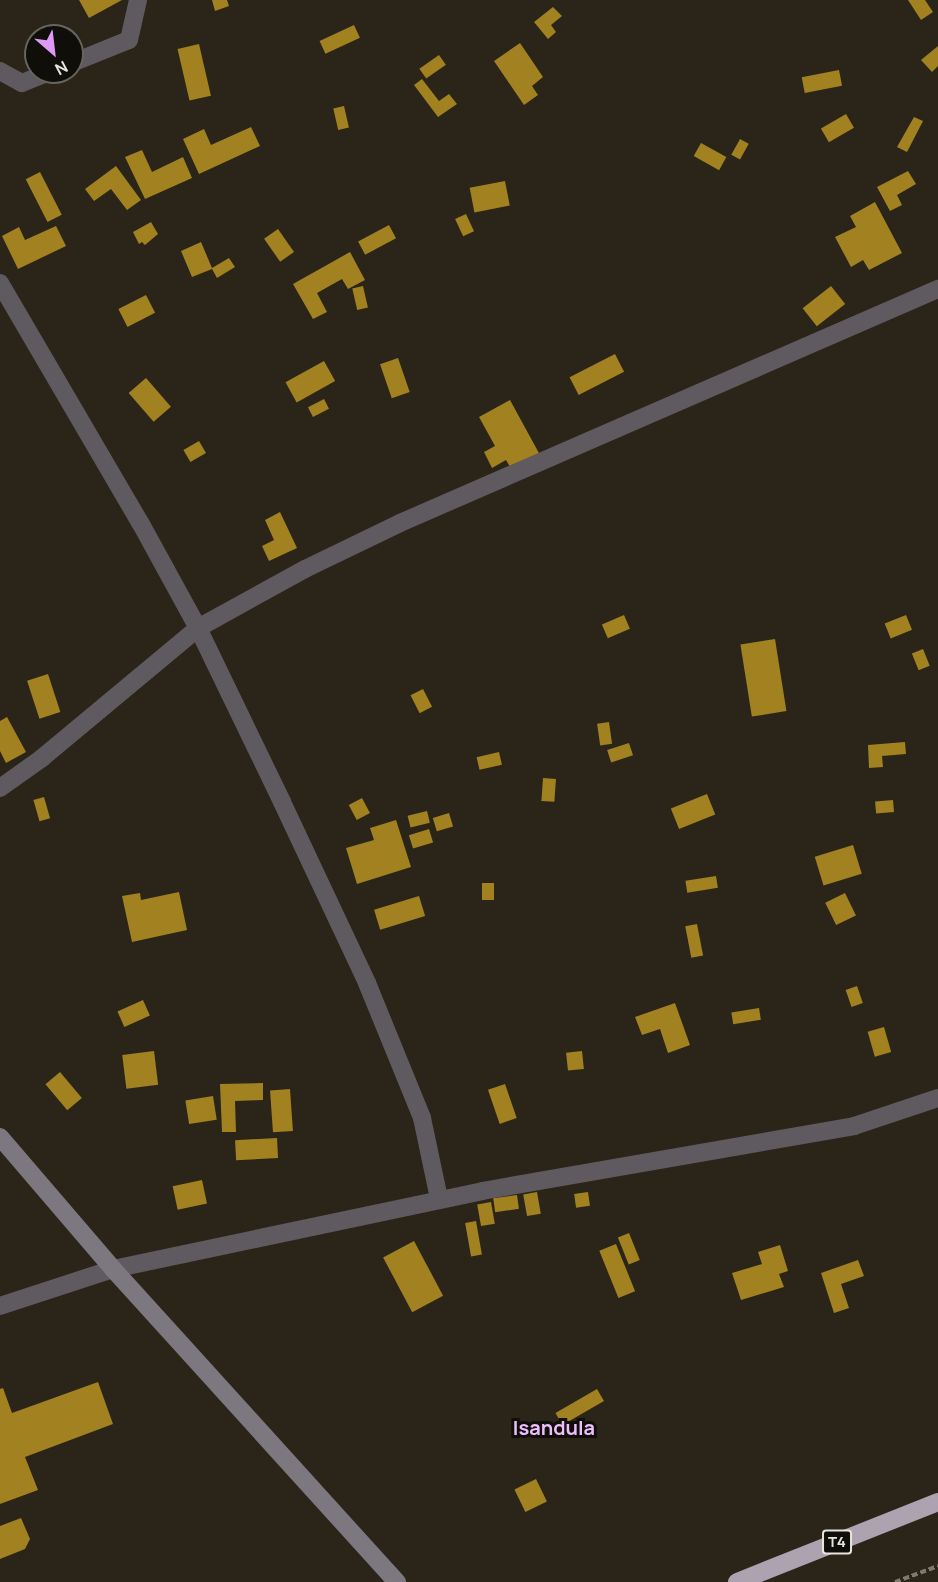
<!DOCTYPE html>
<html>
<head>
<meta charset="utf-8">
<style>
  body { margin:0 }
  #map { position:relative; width:938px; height:1582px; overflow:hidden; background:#2a2518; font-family:Manrope,sans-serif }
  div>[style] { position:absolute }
  .building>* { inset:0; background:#a28120; transform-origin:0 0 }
  .path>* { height:4px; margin-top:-2px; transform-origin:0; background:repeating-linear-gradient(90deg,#7d796e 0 6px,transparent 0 9px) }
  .street>* { height:18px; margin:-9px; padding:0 9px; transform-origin:9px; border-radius:9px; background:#5e5a5f }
  .secondary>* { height:18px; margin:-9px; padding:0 9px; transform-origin:9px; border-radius:9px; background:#7d7780 }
  .highway>* { height:18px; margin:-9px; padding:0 9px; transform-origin:9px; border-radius:9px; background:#aca2b0 }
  span { translate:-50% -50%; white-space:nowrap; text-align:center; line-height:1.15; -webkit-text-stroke:6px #100e09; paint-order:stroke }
  .shield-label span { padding:2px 4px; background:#100e09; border:2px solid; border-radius:4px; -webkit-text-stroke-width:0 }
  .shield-label { font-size:15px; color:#e8e5dd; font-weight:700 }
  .quarter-label { font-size:20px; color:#edbefd; font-weight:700 }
  .north { position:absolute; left:24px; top:24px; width:60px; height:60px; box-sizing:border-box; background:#100e09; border:2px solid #66645e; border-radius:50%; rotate:152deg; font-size:16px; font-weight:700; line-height:24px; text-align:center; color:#e8e5dd }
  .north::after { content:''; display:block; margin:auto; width:21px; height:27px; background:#dd99f4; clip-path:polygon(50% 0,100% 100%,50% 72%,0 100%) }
</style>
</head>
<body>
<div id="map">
  <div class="building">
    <div style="clip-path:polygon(79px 0,122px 0,89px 18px)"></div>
    <div style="clip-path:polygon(212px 0,227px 0,229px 6px,215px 11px)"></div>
    <div style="clip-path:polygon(908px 0,925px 0,933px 12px,921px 20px)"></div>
    <div style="clip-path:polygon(553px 7px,562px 16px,551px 25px,556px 32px,548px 39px,534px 22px)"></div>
    <div style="left:354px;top:25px;width:14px;height:38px;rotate:65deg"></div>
    <div style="clip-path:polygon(520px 43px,543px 77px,532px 86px,538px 95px,524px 105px,494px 61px)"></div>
    <div style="left:199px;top:44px;width:53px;height:22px;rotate:77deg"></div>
    <div style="clip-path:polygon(938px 46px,938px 66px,932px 72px,921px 60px)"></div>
    <div style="left:439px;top:55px;width:12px;height:24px;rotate:55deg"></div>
    <div style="left:839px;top:70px;width:16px;height:38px;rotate:79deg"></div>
    <div style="clip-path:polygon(422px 79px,439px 101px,449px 94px,457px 104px,438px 117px,414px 85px)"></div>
    <div style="left:344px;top:106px;width:22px;height:11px;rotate:77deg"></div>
    <div style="left:846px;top:114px;width:16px;height:29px;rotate:60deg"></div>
    <div style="clip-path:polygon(914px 117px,923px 121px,907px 152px,897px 147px)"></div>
    <div style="clip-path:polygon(251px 127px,260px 146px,199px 174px,183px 139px,204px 129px,211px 145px)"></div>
    <div style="left:740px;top:139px;width:10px;height:18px;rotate:29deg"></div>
    <div style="left:701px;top:143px;width:29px;height:15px;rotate:29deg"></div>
    <div style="clip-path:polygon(142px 150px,152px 172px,183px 157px,192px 178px,145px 199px,125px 157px)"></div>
    <div style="clip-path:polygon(116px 166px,141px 200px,127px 210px,111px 189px,94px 201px,85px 189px)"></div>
    <div style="clip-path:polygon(908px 171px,916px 184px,897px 195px,902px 205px,890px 211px,877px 187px)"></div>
    <div style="left:40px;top:172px;width:48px;height:16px;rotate:63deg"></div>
    <div style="left:505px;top:181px;width:25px;height:36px;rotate:79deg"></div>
    <div style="clip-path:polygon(875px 202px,902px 253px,869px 270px,863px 260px,851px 267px,835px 237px,856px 227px,850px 216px)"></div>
    <div style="left:466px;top:214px;width:19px;height:12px;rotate:65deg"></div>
    <div style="clip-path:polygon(151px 222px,158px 234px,145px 245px,142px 242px,139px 244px,133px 232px)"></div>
    <div style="left:389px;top:225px;width:15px;height:35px;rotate:62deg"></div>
    <div style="clip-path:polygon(56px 226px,66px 246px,18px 269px,2px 236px,19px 227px,25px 240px)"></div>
    <div style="left:278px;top:229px;width:28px;height:17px;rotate:55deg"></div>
    <div style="clip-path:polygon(201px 242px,212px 268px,229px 258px,235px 267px,217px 278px,212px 269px,192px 277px,181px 251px)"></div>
    <div style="clip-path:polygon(350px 252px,365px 280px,348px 289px,342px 279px,317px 293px,327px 312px,313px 319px,293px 284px)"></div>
    <div style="left:363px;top:286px;width:22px;height:11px;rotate:77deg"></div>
    <div style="left:831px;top:286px;width:23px;height:36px;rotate:52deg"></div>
    <div style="left:146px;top:295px;width:20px;height:31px;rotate:63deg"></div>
    <div style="left:615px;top:354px;width:20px;height:51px;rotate:63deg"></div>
    <div style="left:398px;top:358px;width:36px;height:19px;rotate:71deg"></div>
    <div style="left:324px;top:361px;width:23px;height:44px;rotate:61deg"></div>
    <div style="left:146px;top:378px;width:38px;height:23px;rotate:49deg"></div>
    <div style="left:324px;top:399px;width:11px;height:18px;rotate:63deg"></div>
    <div style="clip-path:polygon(510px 400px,540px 455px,512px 470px,506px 460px,492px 468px,484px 452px,495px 446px,479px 417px)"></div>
    <div style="left:199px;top:441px;width:14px;height:18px;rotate:60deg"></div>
    <div style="clip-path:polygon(280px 512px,297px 548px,269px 561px,262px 546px,274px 540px,265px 520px)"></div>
    <div style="left:624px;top:615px;width:15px;height:24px;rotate:67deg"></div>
    <div style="left:906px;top:615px;width:16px;height:23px;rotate:68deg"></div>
    <div style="left:775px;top:639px;width:73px;height:35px;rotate:81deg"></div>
    <div style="left:923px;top:649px;width:18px;height:12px;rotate:68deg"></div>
    <div style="left:48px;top:674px;width:40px;height:22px;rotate:72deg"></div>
    <div style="left:423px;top:689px;width:20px;height:14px;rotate:63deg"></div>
    <div style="clip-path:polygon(7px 717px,26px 752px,6px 763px,0 751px,0 721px)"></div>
    <div style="left:609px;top:722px;width:22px;height:12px;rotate:82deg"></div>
    <div style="clip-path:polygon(905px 742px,906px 754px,882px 756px,883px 767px,869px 768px,868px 745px)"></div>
    <div style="left:629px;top:743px;width:13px;height:23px;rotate:72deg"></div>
    <div style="left:499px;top:752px;width:13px;height:23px;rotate:77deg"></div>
    <div style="left:543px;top:778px;width:13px;height:23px;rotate:4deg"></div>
    <div style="left:707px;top:794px;width:22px;height:39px;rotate:68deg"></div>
    <div style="left:44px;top:797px;width:22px;height:11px;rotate:74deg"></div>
    <div style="left:362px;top:798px;width:17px;height:15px;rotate:62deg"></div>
    <div style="left:893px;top:800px;width:12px;height:18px;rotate:85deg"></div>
    <div style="left:427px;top:811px;width:12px;height:20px;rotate:76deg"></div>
    <div style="left:449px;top:813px;width:14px;height:17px;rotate:73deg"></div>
    <div style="clip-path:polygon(396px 820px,411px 867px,357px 884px,346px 848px,374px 840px,370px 828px)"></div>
    <div style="left:429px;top:829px;width:14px;height:21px;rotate:73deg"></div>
    <div style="left:853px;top:845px;width:30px;height:40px;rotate:73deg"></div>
    <div style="left:716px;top:876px;width:12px;height:31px;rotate:81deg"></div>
    <div style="left:482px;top:883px;width:12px;height:17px"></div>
    <div style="clip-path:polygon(179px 892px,187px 930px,132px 942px,122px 896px,140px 893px,141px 900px)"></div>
    <div style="left:845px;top:893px;width:25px;height:22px;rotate:64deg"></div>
    <div style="left:419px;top:896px;width:21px;height:47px;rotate:73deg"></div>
    <div style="left:697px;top:924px;width:32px;height:12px;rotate:79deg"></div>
    <div style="left:857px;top:986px;width:18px;height:12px;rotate:71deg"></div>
    <div style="left:143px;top:1000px;width:17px;height:28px;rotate:66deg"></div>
    <div style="clip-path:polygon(675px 1003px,690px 1045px,668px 1053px,660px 1029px,642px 1035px,635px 1017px)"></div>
    <div style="left:759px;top:1008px;width:12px;height:28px;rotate:81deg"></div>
    <div style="left:884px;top:1027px;width:26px;height:17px;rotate:74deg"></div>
    <div style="left:154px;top:1051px;width:34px;height:32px;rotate:83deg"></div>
    <div style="left:582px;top:1051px;width:18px;height:16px;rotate:84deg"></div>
    <div style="left:60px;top:1072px;width:34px;height:19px;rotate:50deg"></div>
    <div style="clip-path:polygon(263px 1083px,263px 1100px,235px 1101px,236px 1132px,222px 1132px,220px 1084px)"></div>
    <div style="left:505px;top:1084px;width:36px;height:18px;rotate:71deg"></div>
    <div style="left:290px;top:1089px;width:42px;height:20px;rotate:86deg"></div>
    <div style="left:213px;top:1096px;width:24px;height:28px;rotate:81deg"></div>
    <div style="left:277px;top:1138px;width:20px;height:42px;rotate:87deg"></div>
    <div style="left:202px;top:1180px;width:24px;height:30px;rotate:78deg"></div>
    <div style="left:537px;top:1192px;width:22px;height:14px;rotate:80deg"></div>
    <div style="left:588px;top:1192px;width:14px;height:14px;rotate:82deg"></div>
    <div style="left:517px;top:1195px;width:14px;height:24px;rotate:82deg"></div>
    <div style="left:491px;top:1202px;width:22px;height:14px;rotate:80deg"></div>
    <div style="left:476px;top:1221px;width:34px;height:11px;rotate:80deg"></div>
    <div style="left:629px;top:1233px;width:29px;height:12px;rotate:68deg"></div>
    <div style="left:414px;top:1241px;width:62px;height:35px;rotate:62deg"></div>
    <div style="left:616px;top:1244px;width:51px;height:18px;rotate:68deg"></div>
    <div style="clip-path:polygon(780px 1245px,788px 1271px,779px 1274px,784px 1287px,741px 1300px,732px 1273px,762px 1264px,758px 1252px)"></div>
    <div style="clip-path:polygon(858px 1260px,864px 1276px,841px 1284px,849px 1308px,834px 1313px,821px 1273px)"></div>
    <div style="clip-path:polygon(98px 1382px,113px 1424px,25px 1457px,38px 1490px,0 1504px,0 1389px,3px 1388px,12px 1413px)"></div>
    <div style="left:597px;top:1389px;width:14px;height:48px;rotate:60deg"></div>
    <div style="left:536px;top:1479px;width:25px;height:24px;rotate:64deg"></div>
    <div style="clip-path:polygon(21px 1518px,30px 1539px,25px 1549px,0 1559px,0 1526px)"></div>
  </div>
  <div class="path">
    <div style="left:895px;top:1582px;width:46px;rotate:-20.4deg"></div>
  </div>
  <div class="street">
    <div style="left:72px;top:63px;width:61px;rotate:-22deg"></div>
    <div style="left:129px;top:40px;width:41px;rotate:-77.3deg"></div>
    <div style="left:0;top:71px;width:25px;rotate:29deg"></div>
    <div style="left:22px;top:83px;width:29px;rotate:-22deg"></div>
    <div style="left:0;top:283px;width:279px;rotate:59.7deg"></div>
    <div style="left:141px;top:524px;width:119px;rotate:61.3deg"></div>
    <div style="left:198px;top:628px;width:193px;rotate:64.2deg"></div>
    <div style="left:282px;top:802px;width:200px;rotate:64.8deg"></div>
    <div style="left:367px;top:983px;width:146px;rotate:67.8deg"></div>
    <div style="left:422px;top:1118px;width:83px;rotate:78.1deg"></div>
    <div style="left:0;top:788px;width:52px;rotate:-35.5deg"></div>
    <div style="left:42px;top:758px;width:203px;rotate:-39.8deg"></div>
    <div style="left:198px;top:628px;width:122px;rotate:-28.9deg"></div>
    <div style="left:305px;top:569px;width:106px;rotate:-25.8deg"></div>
    <div style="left:400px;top:523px;width:587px;rotate:-23.51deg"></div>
    <div style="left:0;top:1306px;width:119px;rotate:-18.1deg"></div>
    <div style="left:113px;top:1269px;width:377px;rotate:-11.9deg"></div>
    <div style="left:482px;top:1191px;width:378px;rotate:-9.9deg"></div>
    <div style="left:854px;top:1126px;width:89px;rotate:-18.4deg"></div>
  </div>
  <div class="secondary">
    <div style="left:0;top:1137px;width:174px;rotate:49.4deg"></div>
    <div style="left:113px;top:1269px;width:423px;rotate:47.8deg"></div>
  </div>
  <div class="highway">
    <div style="left:737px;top:1582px;width:216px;rotate:-21.7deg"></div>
  </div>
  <div class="shield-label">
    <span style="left:837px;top:1542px">T4</span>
  </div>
  <div class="quarter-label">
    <span style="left:554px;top:1427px">Isandula</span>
  </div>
  <div class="north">N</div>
</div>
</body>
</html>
